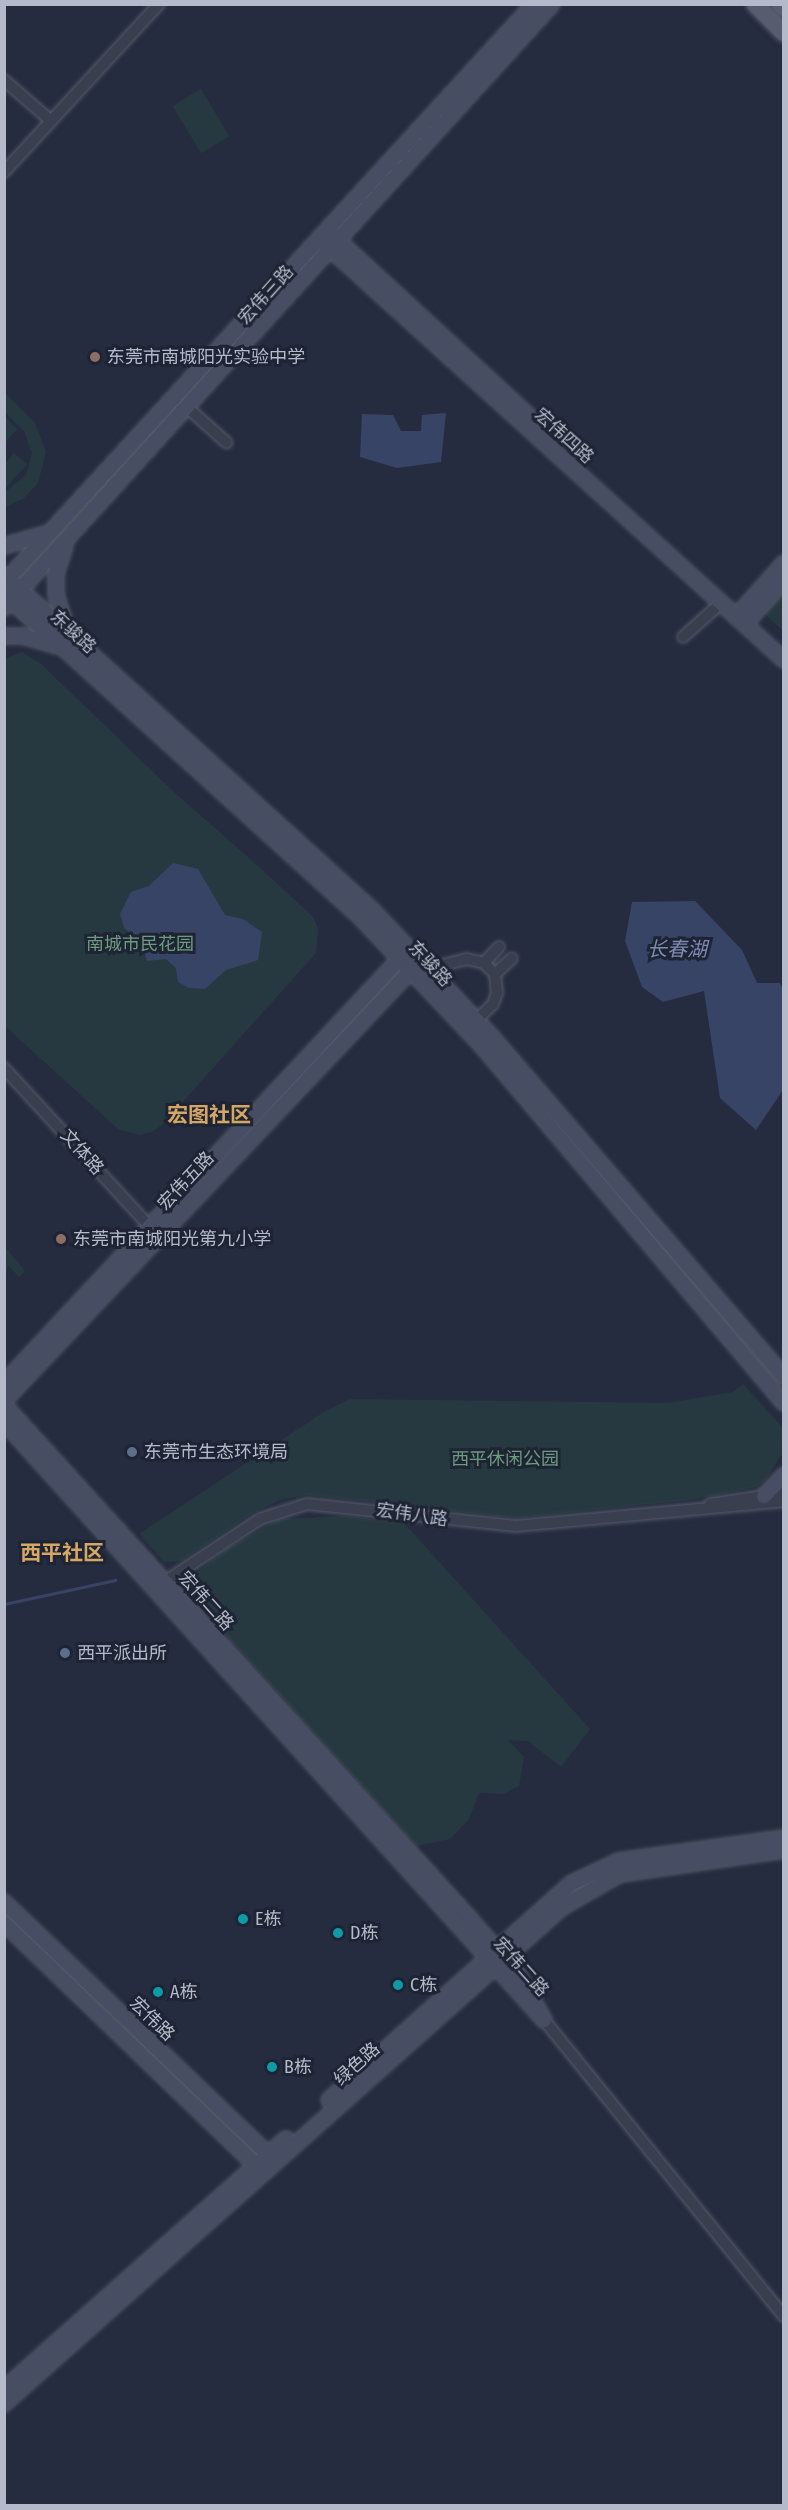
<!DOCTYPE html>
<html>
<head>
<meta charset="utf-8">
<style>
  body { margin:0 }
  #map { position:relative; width:788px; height:2510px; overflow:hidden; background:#252c3f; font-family:"Fira Sans Condensed","Noto Sans SC",sans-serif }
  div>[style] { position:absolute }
  .green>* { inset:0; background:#273940; transform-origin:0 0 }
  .water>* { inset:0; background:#384466 }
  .stream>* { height:3px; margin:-1.5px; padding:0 1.5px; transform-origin:1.5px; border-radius:1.5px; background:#384466 }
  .roads { filter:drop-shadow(0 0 2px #545a6a) drop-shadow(0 0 2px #545a6a) }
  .street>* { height:10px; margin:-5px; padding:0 5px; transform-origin:5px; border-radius:5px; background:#393f4f }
  .secondary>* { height:14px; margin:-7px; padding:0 7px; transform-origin:7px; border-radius:7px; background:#474d62 }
  .primary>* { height:16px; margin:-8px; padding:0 8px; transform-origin:8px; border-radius:8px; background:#575d6f }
  .dots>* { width:16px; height:16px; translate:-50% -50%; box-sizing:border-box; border:3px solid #1e2434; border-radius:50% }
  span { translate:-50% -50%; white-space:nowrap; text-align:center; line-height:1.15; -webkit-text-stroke:6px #1e2434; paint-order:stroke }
  .street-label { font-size:18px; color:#b5baca }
  .poi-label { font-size:18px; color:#b5baca }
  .left { translate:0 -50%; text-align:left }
  .park-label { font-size:18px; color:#6c9b7e }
  .water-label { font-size:20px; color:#7c8bb2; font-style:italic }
  .quarter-label { font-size:21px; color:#d5a764; font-weight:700 }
  .frame { position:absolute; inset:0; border:6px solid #b5baca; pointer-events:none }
</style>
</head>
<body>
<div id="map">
  <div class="green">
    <div style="left:201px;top:89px;width:55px;height:33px;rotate:59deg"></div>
    <div style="clip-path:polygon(5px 393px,35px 423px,46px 452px,38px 483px,24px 498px,5px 507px,5px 492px,26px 475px,32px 453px,24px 431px,5px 412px)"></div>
    <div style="clip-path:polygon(5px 417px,17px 429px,5px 443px)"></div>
    <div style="clip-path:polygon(14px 453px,27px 464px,5px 489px,5px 464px)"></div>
    <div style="clip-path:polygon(783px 592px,783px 631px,764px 613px)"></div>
    <div style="clip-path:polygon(22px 652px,41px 664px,175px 793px,258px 866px,313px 917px,318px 928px,316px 953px,161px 1126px,151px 1132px,139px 1135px,118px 1129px,5px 1026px,4px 659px)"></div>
    <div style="clip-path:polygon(5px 1247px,25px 1271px,19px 1277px,8px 1265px,5px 1282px)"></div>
    <div style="clip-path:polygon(743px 1384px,783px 1428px,781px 1455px,767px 1478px,757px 1487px,691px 1500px,516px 1518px,306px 1495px,280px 1500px,256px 1511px,181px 1561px,164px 1562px,139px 1534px,324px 1412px,350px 1399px,668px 1403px,733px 1392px)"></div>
    <div style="clip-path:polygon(345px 1516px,404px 1523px,590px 1729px,561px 1767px,528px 1741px,508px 1740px,524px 1757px,519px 1786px,503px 1794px,479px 1793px,469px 1819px,450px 1839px,416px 1846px,181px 1586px,223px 1551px,279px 1519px)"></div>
  </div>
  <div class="water">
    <div style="clip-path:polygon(446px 413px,441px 462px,397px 468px,360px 457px,362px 414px,393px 415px,401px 431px,421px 431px,422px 415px)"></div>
    <div style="clip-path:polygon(173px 863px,198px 869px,225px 915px,243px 919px,262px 932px,258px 960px,226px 970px,205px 989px,189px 988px,178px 982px,176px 968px,166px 959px,147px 961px,141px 940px,135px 940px,124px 927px,120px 914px,131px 892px,149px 886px)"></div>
    <div style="clip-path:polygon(695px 901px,742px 950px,757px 983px,780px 983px,783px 989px,783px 1090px,756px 1130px,720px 1098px,704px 991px,663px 1002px,642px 987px,625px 941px,632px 902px)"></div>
  </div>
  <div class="stream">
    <div style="left:4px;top:1604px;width:114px;rotate:-12.2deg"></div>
  </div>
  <div class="roads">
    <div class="street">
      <div style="left:4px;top:80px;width:62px;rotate:41.1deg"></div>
      <div style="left:4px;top:172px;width:229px;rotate:-47.3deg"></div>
      <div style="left:188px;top:408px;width:52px;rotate:41.9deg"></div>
      <div style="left:683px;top:637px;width:51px;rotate:-41.8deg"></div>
      <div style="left:484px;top:963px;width:22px;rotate:-47deg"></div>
      <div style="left:495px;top:974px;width:23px;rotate:-43deg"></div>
      <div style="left:429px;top:981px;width:21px;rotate:-49deg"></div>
      <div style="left:443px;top:965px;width:25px;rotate:-14deg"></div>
      <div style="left:467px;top:959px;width:17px;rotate:13deg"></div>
      <div style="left:484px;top:963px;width:16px;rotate:45deg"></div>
      <div style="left:495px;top:974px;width:19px;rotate:84deg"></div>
      <div style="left:497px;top:993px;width:12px;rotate:110deg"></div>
      <div style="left:493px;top:1004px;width:30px;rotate:136deg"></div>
      <div style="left:4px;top:1068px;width:223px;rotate:47.4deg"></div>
      <div style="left:710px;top:1504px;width:75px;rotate:-8.5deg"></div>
      <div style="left:160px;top:1585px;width:120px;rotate:-33.4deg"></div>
      <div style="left:260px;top:1519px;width:49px;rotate:-17.7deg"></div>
      <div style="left:307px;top:1504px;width:210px;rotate:6deg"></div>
      <div style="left:516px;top:1526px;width:269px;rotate:-5.3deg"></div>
      <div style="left:544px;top:2020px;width:381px;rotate:51deg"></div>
    </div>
    <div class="secondary">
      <div style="left:332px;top:235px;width:272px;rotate:42.6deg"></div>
      <div style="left:324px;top:243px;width:621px;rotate:42.19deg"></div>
      <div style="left:4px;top:546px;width:43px;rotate:-16.3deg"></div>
      <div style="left:65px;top:546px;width:29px;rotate:108deg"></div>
      <div style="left:56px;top:574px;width:21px;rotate:90deg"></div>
      <div style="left:56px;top:595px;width:36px;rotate:72deg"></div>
      <div style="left:4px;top:575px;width:498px;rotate:42.3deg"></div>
      <div style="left:372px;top:910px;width:175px;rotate:46.6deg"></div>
      <div style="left:492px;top:1037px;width:448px;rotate:49.3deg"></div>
      <div style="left:4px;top:583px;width:785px;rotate:-47.53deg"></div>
      <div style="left:4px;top:594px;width:484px;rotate:42.2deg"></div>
      <div style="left:362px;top:919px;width:176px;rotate:46.6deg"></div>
      <div style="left:483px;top:1047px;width:466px;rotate:49.8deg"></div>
      <div style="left:4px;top:608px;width:816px;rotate:-47.78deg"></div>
      <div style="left:736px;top:617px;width:72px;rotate:-48.4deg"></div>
      <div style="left:745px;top:624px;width:59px;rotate:-48.4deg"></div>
      <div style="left:4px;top:636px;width:19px"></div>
      <div style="left:23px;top:636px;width:36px;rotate:16deg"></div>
      <div style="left:4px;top:1383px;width:589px;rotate:-46.99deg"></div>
      <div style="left:4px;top:1401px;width:601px;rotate:-46.62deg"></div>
      <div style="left:4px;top:1405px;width:694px;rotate:47.8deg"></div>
      <div style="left:470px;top:1919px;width:72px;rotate:49deg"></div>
      <div style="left:517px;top:1973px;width:54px;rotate:60.1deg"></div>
      <div style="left:544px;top:2020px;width:806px;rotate:-132.08deg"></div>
      <div style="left:764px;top:1496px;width:29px;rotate:-46deg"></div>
      <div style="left:4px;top:1902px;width:373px;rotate:43.7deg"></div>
      <div style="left:4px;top:1923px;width:358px;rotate:43.9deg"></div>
      <div style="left:329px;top:2100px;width:326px;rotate:-41.8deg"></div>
      <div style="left:572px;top:1883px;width:52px;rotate:-25.1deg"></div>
      <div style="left:619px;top:1861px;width:167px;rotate:-7.9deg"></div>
      <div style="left:4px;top:2389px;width:377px;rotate:-41.6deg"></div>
      <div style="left:4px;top:2404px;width:746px;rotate:-41.68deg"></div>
      <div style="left:561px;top:1908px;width:68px;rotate:-30deg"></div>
      <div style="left:620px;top:1874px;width:166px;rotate:-8.3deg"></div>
    </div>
    <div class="primary">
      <div style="left:755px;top:4px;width:41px;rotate:45deg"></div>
      <div style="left:780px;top:4px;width:6px;rotate:45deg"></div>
    </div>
  </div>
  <div class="dots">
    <div style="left:95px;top:357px;background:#8d6e63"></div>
    <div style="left:61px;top:1239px;background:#8d6e63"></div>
    <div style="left:132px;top:1452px;background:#5c6f8a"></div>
    <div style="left:65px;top:1653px;background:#5c6f8a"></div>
    <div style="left:243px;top:1919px;background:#0f9aa8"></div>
    <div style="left:338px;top:1933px;background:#0f9aa8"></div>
    <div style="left:398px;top:1985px;background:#0f9aa8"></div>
    <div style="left:158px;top:1992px;background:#0f9aa8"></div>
    <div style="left:272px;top:2067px;background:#0f9aa8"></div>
  </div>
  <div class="street-label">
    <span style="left:266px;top:295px;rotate:-48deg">宏伟三路</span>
    <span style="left:564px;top:436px;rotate:42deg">宏伟四路</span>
    <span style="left:73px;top:632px;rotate:42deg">东骏路</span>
    <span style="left:430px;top:964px;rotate:47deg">东骏路</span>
    <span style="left:82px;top:1152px;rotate:48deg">文体路</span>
    <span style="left:186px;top:1181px;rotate:-47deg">宏伟五路</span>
    <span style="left:412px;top:1515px;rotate:8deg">宏伟八路</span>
    <span style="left:206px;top:1601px;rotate:48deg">宏伟二路</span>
    <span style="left:521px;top:1967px;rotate:48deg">宏伟二路</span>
    <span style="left:152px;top:2019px;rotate:44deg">宏伟路</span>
    <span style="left:357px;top:2064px;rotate:-42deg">绿色路</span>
  </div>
  <div class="poi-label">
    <span class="left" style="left:107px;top:357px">东莞市南城阳光实验中学</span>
    <span class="left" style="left:73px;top:1239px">东莞市南城阳光第九小学</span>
    <span class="left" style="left:144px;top:1452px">东莞市生态环境局</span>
    <span class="left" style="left:77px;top:1653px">西平派出所</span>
    <span class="left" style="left:255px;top:1919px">E栋</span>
    <span class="left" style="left:350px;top:1933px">D栋</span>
    <span class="left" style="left:410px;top:1985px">C栋</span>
    <span class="left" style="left:170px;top:1992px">A栋</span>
    <span class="left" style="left:284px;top:2067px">B栋</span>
  </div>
  <div class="park-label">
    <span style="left:140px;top:944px">南城市民花园</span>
    <span style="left:505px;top:1459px">西平休闲公园</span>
  </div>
  <div class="water-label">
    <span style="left:677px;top:949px">长春湖</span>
  </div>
  <div class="quarter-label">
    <span style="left:209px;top:1115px">宏图社区</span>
    <span style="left:62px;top:1553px">西平社区</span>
  </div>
  <div class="frame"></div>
</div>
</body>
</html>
